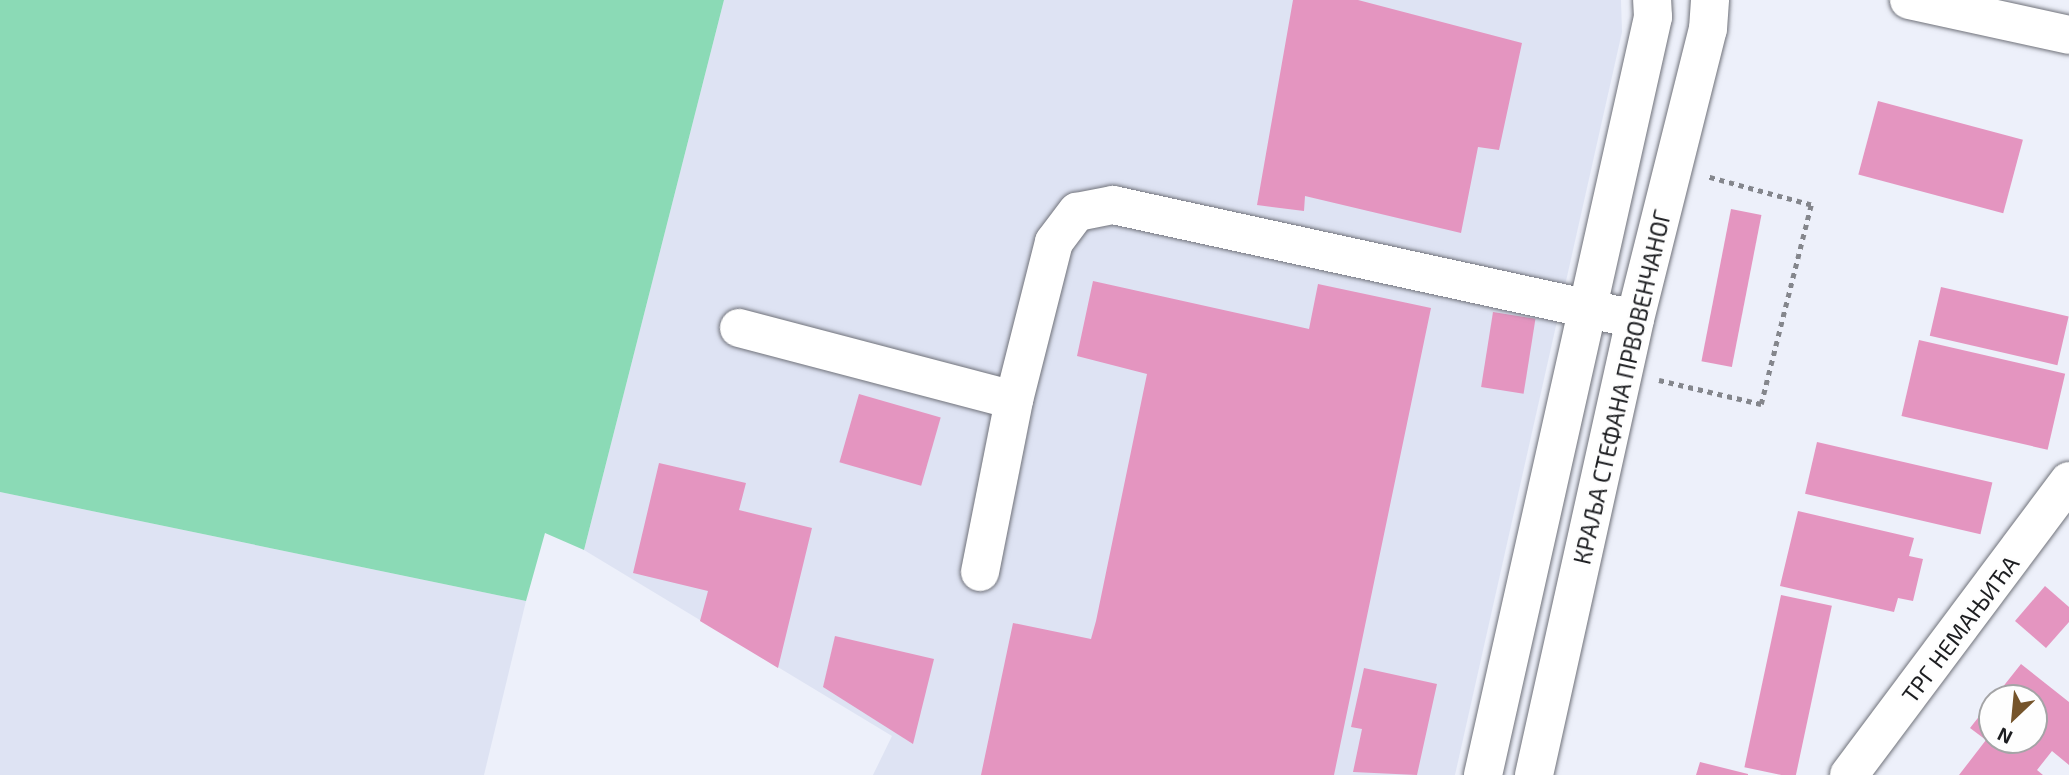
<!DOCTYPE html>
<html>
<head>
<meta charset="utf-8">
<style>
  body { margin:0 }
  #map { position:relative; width:2069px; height:775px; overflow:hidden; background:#edf0fa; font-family:"Exo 2",sans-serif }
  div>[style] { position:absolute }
  .built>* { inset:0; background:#dee3f3 }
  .green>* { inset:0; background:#8bdab6 }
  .building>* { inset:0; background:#e495c0; transform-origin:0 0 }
  .path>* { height:4.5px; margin-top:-2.25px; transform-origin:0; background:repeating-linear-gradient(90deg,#84868c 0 5px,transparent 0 10px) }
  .roads { filter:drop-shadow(0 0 2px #70727a) drop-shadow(0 0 2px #70727a) }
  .minor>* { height:38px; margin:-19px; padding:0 19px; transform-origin:19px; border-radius:19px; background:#fff }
  .major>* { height:38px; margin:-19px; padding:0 19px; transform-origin:19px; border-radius:19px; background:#fff }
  span { translate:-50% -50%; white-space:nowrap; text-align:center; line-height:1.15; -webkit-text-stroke:5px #fefefe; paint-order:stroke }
  .street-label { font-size:23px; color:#1d1e21 }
  .north { position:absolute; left:1978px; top:684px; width:70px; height:70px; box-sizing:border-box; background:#fefefe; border:2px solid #a4a4a6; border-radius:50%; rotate:206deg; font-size:19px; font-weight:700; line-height:28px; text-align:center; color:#1d1e21 }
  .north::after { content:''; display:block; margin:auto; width:24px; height:32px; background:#75542b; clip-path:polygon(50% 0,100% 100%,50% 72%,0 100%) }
</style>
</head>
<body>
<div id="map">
  <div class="built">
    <div style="clip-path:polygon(724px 0,1621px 0,1622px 32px,1455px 775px,873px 775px,892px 736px,584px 550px)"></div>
    <div style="clip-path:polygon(0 492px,526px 601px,484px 775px,0 775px)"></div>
  </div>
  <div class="green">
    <div style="clip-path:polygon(0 0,724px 0,584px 550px,545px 533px,526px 601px,0 492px)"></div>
  </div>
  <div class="building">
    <div style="clip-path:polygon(1293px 0,1358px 0,1522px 43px,1499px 150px,1478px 147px,1461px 233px,1305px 196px,1304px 211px,1257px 205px)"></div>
    <div style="left:1878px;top:101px;width:150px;height:76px;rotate:15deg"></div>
    <div style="left:1731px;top:209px;width:31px;height:155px;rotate:11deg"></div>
    <div style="clip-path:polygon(1093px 281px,1309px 329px,1318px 284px,1431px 308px,1334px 775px,981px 775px,1013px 623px,1091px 639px,1096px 621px,1147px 374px,1077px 356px)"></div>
    <div style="left:1941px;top:287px;width:131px;height:50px;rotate:13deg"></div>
    <div style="left:1493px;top:312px;width:43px;height:76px;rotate:9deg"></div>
    <div style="left:1919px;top:340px;width:150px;height:78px;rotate:13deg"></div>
    <div style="left:859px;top:394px;width:85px;height:71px;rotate:16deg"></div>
    <div style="left:1817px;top:442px;width:180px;height:53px;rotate:13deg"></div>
    <div style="clip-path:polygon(659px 463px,746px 483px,739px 510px,812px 528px,778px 668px,700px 621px,708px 591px,633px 573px)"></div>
    <div style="clip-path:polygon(1798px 511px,1914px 538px,1909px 556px,1923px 559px,1913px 601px,1898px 598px,1894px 612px,1780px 586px)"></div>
    <div style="clip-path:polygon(2045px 586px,2069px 607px,2069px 622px,2046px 648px,2015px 621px)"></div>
    <div style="left:1781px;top:595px;width:52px;height:176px;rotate:12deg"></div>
    <div style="clip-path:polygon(835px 636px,934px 659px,913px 744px,823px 687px)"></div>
    <div style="clip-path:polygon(2021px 664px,2069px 702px,2069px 765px,2052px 751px,2037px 770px,2043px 775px,1959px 775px,1986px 740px,1970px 728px,1992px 700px,1992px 740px,2034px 740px,2034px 698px,1994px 698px)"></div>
    <div style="clip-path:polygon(1364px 668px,1437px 684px,1417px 775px,1353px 772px,1362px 729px,1351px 727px)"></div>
    <div style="clip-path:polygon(1700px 762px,1748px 774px,1748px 775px,1696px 775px)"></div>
  </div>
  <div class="path">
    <div style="left:1659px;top:380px;width:105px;rotate:13.2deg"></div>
    <div style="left:1761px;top:404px;width:205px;rotate:-75.9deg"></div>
    <div style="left:1811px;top:205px;width:107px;rotate:-164.8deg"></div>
  </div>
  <div class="roads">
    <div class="minor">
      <div style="left:739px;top:328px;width:284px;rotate:14.7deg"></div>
      <div style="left:980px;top:572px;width:175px;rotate:-78.8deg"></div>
      <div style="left:1014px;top:400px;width:163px;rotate:-75.8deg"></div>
      <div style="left:1054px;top:242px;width:38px;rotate:-53deg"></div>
      <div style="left:1077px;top:212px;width:37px;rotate:-11deg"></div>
      <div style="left:1113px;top:205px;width:534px;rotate:12.32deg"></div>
      <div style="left:1483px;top:775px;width:777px;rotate:-77.36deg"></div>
      <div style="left:1653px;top:17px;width:17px;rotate:-93deg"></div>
      <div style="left:1534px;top:775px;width:467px;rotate:-77.5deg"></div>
      <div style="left:1635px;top:319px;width:299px;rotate:-75.9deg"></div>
      <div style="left:1708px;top:29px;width:29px;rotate:-86deg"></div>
      <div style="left:1849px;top:775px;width:367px;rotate:-53.2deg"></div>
    </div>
    <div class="major">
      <div style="left:1909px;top:0;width:164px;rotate:12.3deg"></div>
    </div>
  </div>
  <div class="street-label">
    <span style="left:1622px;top:387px;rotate:-77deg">КРАЉА СТЕФАНА ПРВОВЕНЧАНОГ</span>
    <span style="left:1960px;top:629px;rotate:-53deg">ТРГ НЕМАЊИЋА</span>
  </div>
  <div class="north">N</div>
</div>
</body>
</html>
